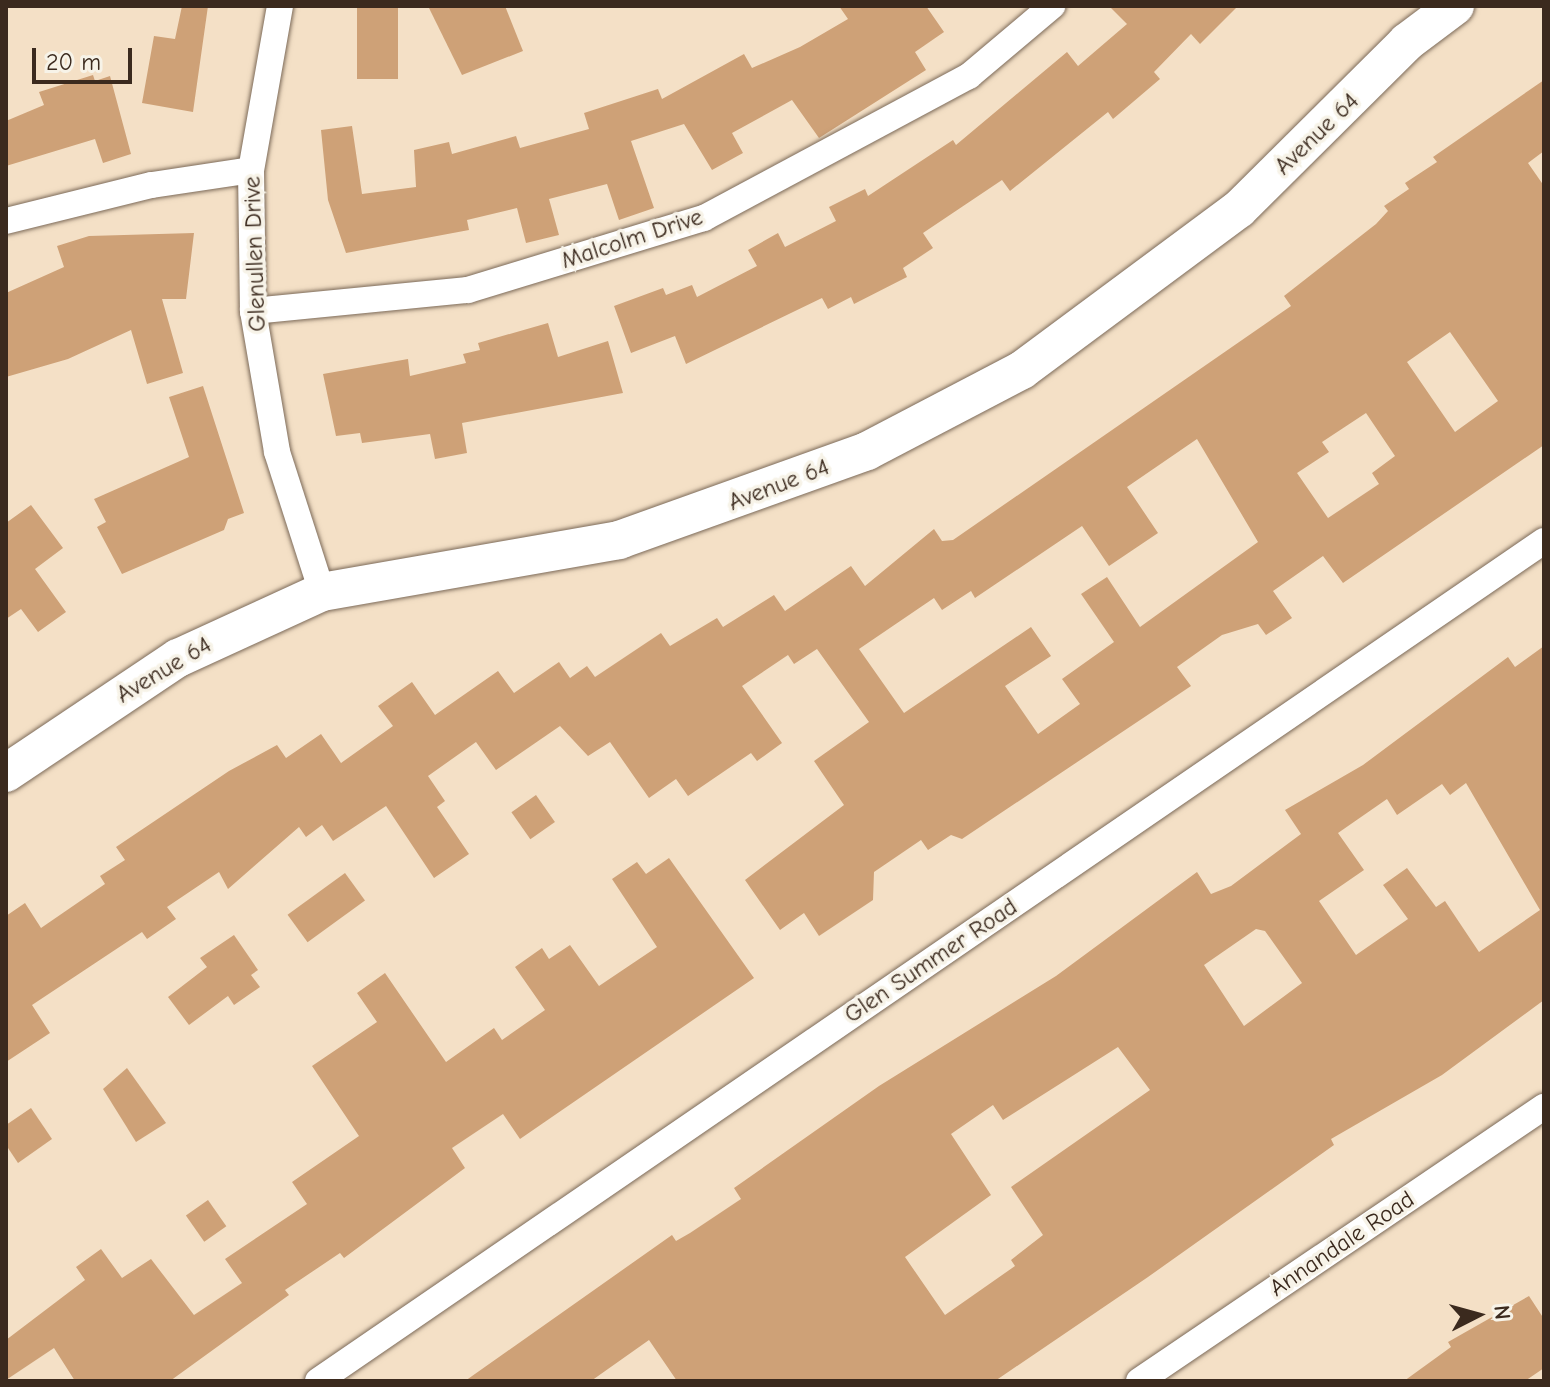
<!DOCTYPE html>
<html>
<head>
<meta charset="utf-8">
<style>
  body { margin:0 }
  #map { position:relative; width:1550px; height:1387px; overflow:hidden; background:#f4e0c6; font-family:"Comic Neue",sans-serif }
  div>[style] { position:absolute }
  .building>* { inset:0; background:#cea177; transform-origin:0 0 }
  .roads { filter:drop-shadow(0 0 2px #7c6a59) drop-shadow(0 0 2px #7c6a59) }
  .street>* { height:26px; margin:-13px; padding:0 13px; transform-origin:13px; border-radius:13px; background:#fff }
  .secondary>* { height:38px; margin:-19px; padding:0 19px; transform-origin:19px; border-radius:19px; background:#fff }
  span { translate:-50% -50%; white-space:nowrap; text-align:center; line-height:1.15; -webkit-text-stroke:7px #f7f3e8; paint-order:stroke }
  .street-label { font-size:24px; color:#3b2a1e }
  .frame { position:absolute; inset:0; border:8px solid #3b2a1e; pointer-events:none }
  .north { position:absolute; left:1438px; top:1275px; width:80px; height:80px; -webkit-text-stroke:6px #f7f3e8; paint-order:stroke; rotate:84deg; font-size:22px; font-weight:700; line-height:32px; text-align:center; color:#3b2a1e }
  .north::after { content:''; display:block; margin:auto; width:28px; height:36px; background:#3b2a1e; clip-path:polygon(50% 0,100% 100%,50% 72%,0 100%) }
  .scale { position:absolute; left:32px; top:48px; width:100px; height:36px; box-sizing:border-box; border:4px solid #3b2a1e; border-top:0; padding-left:10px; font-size:24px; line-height:28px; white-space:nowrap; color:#3b2a1e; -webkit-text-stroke:6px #f7f3e8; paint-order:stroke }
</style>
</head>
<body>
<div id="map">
  <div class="building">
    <div style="clip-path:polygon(182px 6px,208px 6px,193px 112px,142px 103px,154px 36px,175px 39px)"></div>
    <div style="left:357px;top:6px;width:41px;height:73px"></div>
    <div style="clip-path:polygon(428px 6px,505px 6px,523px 51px,462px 75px)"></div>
    <div style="clip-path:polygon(839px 6px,926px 6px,944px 32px,915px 52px,926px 70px,819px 138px,792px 100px,732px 133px,743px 153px,712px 170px,684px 124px,631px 141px,654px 208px,619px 220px,607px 184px,549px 199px,559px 235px,526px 243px,517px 208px,467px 220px,469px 230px,346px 253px,328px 200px,321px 130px,352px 126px,362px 194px,416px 187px,414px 150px,449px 142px,452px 154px,516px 136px,520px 148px,589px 129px,584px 113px,658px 89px,662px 99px,744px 54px,752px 68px,800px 47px,848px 19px)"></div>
    <div style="clip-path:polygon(1109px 6px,1238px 6px,1200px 44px,1191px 34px,1154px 72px,1160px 79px,1113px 119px,1108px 112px,1010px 191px,1002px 180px,923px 233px,933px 248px,903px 268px,907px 277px,854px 304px,851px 297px,828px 309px,822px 298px,686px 364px,675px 336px,631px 353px,614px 306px,663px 288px,666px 295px,692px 285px,697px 297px,757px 266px,748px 250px,778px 233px,785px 247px,836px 221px,829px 207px,865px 189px,868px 196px,953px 140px,956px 145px,1067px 52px,1078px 66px,1127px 24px)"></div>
    <div style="clip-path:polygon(93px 75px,95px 81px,110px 76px,131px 154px,103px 163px,95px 139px,6px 166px,6px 121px,44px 105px,39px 92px)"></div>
    <div style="clip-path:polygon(evenodd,1544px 80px,1544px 151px,1528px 163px,1544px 186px,1544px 445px,1343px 583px,1323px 556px,1273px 591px,1292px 618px,1266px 635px,1258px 624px,1222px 635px,1177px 667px,1191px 686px,962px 839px,951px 835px,928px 850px,921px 840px,874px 872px,873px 900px,819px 936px,804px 913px,780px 930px,745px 880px,844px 805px,814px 761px,869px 722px,817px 649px,794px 664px,788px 655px,742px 686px,782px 743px,757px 761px,751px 753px,688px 796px,676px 779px,649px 798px,610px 742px,588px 756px,560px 726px,496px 770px,476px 742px,428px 776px,445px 801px,437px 807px,469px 854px,434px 878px,386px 806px,333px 841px,322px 825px,306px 837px,299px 827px,228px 889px,219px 872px,167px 907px,176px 919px,147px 939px,142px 932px,32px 1005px,50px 1033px,6px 1062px,6px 916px,25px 903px,41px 928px,105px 884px,100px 876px,125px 860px,116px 847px,229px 771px,277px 745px,286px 758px,321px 734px,341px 763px,393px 726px,378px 706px,412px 682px,435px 715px,498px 671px,514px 693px,559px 662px,570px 678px,587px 666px,595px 677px,661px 633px,670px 646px,717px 618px,723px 627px,774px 595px,785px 611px,851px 566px,865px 586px,934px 529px,942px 541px,953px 540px,1291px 306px,1284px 296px,1376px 224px,1388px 211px,1384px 206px,1409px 189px,1405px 183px,1437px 162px,1433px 157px,1544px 80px,1450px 332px,1498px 401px,1455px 432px,1407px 362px,1450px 332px,1544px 80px,1366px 413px,1395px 456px,1372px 473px,1379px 484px,1328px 518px,1297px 473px,1329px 452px,1322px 442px,1366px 413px,1544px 80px,1197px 439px,1258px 542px,1140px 627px,1107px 577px,1081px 594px,1114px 642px,1062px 679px,1080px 704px,1038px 734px,1005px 686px,1051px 656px,1031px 627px,904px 713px,859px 649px,934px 598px,942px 610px,971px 591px,975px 598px,1082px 526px,1109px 566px,1158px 533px,1127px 487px,1197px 439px)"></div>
    <div style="clip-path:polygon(194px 233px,186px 299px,162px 299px,183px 373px,147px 384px,131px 330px,68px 359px,6px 377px,6px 293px,64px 267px,57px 246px,89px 236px)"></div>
    <div style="clip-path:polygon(548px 323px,558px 357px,608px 341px,623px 393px,462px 423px,467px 453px,435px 459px,430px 434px,362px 443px,360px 433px,336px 436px,323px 374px,408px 359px,410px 376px,466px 363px,463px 354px,480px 350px,478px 343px)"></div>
    <div style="clip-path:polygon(203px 386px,244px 513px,228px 519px,224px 530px,122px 574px,97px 527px,106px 522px,94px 499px,189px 457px,169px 397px)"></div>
    <div style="clip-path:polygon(31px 505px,63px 548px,35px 569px,66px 612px,38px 632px,21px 609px,6px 619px,6px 523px)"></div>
    <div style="clip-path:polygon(evenodd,1544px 646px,1544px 1000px,1442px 1075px,1331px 1139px,1334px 1145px,1148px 1277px,995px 1381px,677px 1381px,649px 1340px,591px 1381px,465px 1381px,672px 1235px,676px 1241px,690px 1233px,741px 1199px,734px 1188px,879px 1086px,1056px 976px,1197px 872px,1211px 894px,1231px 886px,1301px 834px,1285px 810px,1363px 765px,1508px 657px,1515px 667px,1544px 646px,1466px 783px,1540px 910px,1479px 952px,1445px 901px,1436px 907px,1407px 868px,1383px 885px,1408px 919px,1356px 955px,1319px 901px,1364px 870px,1338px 833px,1387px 799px,1397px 815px,1442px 784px,1450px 795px,1466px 783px,1544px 646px,1256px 929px,1265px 931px,1302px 983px,1244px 1026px,1204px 965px,1256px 929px,1544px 646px,1118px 1047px,1150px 1090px,1011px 1187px,1043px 1235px,1011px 1260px,1015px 1266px,945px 1315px,905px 1257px,991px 1195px,951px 1134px,993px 1105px,1003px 1120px,1118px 1047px)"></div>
    <div style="left:536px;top:795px;width:33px;height:30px;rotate:55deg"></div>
    <div style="clip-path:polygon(669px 858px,754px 978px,520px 1139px,503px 1114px,452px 1148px,465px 1168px,344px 1258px,340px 1253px,285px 1290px,289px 1295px,170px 1381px,75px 1381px,54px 1348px,6px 1380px,6px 1340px,85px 1280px,76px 1267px,101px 1249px,122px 1278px,151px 1259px,194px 1315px,242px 1283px,225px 1259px,307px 1204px,292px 1182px,359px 1136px,312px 1066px,377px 1022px,357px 993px,385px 973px,446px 1062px,494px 1028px,502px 1040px,545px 1010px,515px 967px,542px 948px,549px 959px,570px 945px,599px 986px,657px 947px,612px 879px,637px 862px,646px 874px)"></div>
    <div style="left:345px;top:873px;width:34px;height:71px;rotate:54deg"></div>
    <div style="clip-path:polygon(234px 935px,258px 970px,251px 975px,260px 987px,234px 1005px,228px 996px,189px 1025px,168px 997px,207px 967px,200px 958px)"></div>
    <div style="clip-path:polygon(127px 1068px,166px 1123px,136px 1142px,103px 1089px)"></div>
    <div style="clip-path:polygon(31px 1108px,52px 1139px,18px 1163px,6px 1145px,6px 1125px)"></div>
    <div style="left:208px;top:1200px;width:32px;height:27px;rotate:55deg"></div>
    <div style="clip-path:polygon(1529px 1296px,1544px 1319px,1544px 1368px,1525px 1381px,1404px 1381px,1451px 1347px,1448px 1342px)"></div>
  </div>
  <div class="roads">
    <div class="street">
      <div style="left:280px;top:6px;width:167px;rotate:100deg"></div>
      <div style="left:251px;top:170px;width:141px;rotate:89.2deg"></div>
      <div style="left:253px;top:311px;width:143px;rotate:80.3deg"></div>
      <div style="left:277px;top:452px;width:147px;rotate:72.2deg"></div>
      <div style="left:6px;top:221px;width:150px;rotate:-13.9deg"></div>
      <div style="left:152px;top:185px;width:100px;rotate:-8.6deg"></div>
      <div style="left:253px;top:311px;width:216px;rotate:-5.6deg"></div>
      <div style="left:468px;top:290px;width:247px;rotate:-17deg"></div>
      <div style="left:704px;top:218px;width:301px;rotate:-28.2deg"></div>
      <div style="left:969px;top:76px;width:109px;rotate:-40.1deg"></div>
      <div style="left:318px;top:1381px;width:1486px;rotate:-34.42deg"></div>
      <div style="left:1139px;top:1381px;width:489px;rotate:-34.1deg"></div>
    </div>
    <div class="secondary">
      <div style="left:6px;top:773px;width:207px;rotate:-33.8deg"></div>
      <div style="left:178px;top:658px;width:158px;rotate:-24.6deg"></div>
      <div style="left:322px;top:592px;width:302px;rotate:-9.9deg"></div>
      <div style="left:619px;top:540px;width:263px;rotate:-19.7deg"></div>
      <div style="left:867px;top:451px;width:175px;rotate:-27.6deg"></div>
      <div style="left:1022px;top:370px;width:270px;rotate:-36.6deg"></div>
      <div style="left:1239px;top:209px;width:237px;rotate:-44.8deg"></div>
      <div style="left:1407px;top:42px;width:60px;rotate:-36.9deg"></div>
    </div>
  </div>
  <div class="street-label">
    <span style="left:1317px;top:134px;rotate:-44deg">Avenue 64</span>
    <span style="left:632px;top:239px;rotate:-18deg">Malcolm Drive</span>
    <span style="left:255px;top:254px;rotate:-92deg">Glenullen Drive</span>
    <span style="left:779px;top:485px;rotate:-21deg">Avenue 64</span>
    <span style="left:164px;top:670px;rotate:-31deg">Avenue 64</span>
    <span style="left:931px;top:961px;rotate:-34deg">Glen Summer Road</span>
    <span style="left:1342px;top:1244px;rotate:-34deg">Annandale Road</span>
  </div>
  <div class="frame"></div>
  <div class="north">N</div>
  <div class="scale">20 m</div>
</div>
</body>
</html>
